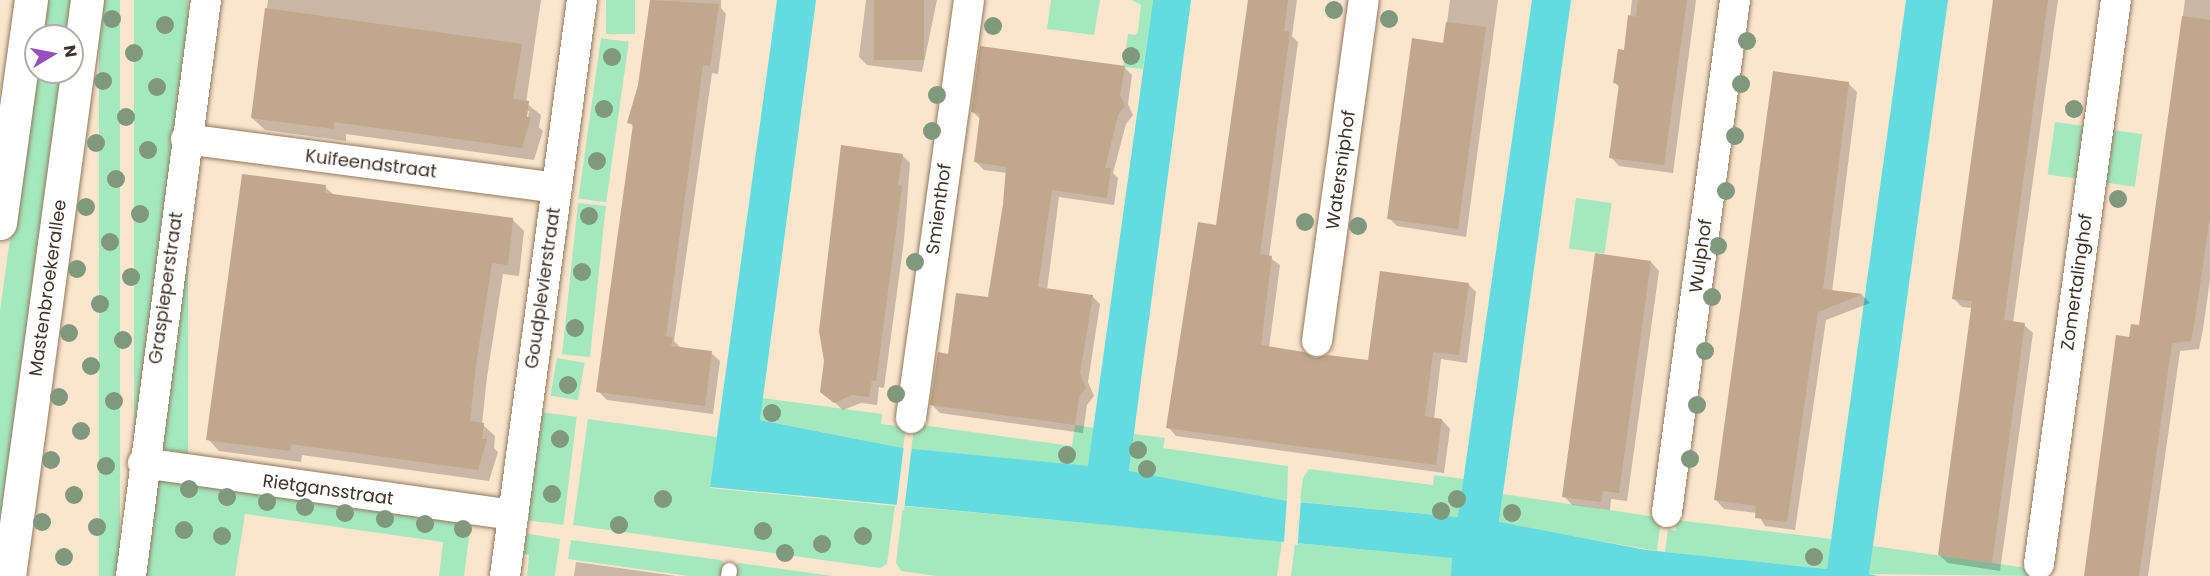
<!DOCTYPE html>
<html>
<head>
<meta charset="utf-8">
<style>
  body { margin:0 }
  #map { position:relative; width:2210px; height:576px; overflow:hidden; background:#fbe5cd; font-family:Poppins,sans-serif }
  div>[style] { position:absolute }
  .green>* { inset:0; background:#a4e8be; transform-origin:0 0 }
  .water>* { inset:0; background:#62dcde }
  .pier>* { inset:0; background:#fbe5cd; transform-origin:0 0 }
  .shadow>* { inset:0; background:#0003 }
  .building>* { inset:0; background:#c1a78b; transform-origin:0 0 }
  .roads { filter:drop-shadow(0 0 2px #92795e) drop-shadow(0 0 2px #92795e) }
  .service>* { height:15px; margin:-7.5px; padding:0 7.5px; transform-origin:7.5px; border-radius:7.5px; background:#fff }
  .minor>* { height:30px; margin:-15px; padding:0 15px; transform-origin:15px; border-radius:15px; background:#fff }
  .secondary>* { height:33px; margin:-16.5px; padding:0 16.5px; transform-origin:16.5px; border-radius:16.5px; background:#fff }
  .trees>* { width:18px; height:18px; margin:-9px; border-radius:50%; background:#80987c }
  span { translate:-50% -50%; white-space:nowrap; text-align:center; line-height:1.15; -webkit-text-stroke:4.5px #fff; paint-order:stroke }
  .street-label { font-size:18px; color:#3e3328 }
  .north { position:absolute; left:24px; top:24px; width:60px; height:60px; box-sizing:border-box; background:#fff; border:2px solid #b2ada9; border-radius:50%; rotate:80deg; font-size:16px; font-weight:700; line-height:24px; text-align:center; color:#3e3328 }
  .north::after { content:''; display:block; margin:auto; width:21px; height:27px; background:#984ec1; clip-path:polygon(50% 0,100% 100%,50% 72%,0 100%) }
</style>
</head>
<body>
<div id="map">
  <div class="green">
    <div style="clip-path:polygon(43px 0,80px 0,72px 36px,38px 36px)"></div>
    <div style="left:99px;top:0;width:21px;height:581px"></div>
    <div style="left:134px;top:0;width:54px;height:581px"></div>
    <div style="left:606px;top:0;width:29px;height:34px"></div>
    <div style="clip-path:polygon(1051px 0,1100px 0,1094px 35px,1047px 29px)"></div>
    <div style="clip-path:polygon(1132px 0,1153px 0,1143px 69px,1123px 67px,1128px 34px,1135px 35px,1138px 31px,1141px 5px)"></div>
    <div style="left:601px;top:38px;width:28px;height:162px;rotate:8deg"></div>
    <div style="clip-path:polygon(36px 50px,36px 72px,70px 72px,0 576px,0 311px)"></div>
    <div style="left:2055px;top:122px;width:88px;height:53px;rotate:8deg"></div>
    <div style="left:1576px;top:198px;width:36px;height:51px;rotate:8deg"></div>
    <div style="left:578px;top:203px;width:28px;height:152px;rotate:6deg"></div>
    <div style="left:557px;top:358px;width:28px;height:38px;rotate:10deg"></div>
    <div style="clip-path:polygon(762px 398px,882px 414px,881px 424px,906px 427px,903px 448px,760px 420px)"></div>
    <div style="left:539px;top:412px;width:38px;height:109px;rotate:7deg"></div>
    <div style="clip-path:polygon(588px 419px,717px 437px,710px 488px,895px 506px,887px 564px,880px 568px,573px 525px)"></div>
    <div style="clip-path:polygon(915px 424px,1072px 446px,1075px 425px,1094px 428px,1088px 467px,911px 449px)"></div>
    <div style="clip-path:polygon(1134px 434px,1165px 438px,1163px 448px,1288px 466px,1287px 501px,1129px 472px)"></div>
    <div style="clip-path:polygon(1309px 469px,1433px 485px,1434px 475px,1464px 479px,1459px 517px,1300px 502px,1303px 478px)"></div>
    <div style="clip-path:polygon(177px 481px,471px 522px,464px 576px,439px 576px,443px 542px,245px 514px,235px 576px,164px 576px)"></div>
    <div style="clip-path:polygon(1503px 494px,1656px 517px,1660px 527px,1657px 551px,1499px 523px)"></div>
    <div style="clip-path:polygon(903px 506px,1282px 541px,1277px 576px,936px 576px,901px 571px,896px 563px)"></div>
    <div style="clip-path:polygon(1677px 520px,1832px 539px,1827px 569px,1665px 552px,1668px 529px,1676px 531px)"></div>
    <div style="clip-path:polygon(523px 533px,560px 539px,555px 576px,527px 576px,529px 555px,520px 553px)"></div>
    <div style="clip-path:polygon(571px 540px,721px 560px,725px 564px,724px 576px,689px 576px,568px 559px)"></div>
    <div style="clip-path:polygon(1295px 543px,1453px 558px,1451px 576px,1291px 576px)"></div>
    <div style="clip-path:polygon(1873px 546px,2027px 568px,2032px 576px,1869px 574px)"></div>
    <div style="clip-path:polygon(739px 563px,833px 576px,732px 576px,734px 566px)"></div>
  </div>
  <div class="water">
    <div style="clip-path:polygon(777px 0,816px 0,760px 420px,903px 448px,1088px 466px,1153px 0,1191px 0,1129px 471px,1287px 501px,1458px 517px,1532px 0,1571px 0,1499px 522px,1646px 550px,1827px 569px,1906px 0,1948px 0,1873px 546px,1869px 574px,1878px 576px,1451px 576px,1452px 558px,710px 487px)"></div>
  </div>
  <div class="pier">
    <div style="left:904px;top:445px;width:8px;height:65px;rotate:7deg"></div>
    <div style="left:1287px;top:498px;width:14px;height:46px;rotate:4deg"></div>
  </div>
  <div class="shadow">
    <div style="clip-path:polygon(evenodd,268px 0,541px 0,526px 103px,541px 115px,539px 127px,543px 131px,534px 160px,346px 134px,346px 141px,265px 130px,252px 118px,268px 0,526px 111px,529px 111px,527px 124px,526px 111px)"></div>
    <div style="clip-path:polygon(652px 0,721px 0,721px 8px,726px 14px,718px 74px,712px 73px,674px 341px,680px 347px,711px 353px,720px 361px,713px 414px,607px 400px,598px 391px,634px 127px,629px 122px,639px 85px)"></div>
    <div style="clip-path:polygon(866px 0,937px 0,922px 72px,867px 65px,859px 57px)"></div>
    <div style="clip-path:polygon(1249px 0,1297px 0,1292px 36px,1298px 42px,1269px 257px,1280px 265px,1269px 348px,1315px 360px,1369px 362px,1468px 284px,1476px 292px,1467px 363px,1441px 359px,1434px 419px,1442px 420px,1450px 429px,1444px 473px,1176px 436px,1168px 427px,1218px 226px)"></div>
    <div style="clip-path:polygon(1450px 0,1498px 0,1466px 237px,1397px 226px,1389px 218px,1444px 45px)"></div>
    <div style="clip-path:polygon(1632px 0,1696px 0,1673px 173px,1619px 166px,1611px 157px,1620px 88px,1615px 83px,1626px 51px)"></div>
    <div style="clip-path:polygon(1994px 0,2058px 0,2013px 323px,2024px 325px,2033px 333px,2000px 571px,1948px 563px,1939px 555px,1973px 308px,1962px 307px,1953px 298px)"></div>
    <div style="clip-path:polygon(2185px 0,2210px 0,2210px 280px,2203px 329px,2199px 349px,2180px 351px,2148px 576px,2087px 576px,2130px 339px,2141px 327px)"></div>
    <div style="clip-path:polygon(1124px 67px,1132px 75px,1128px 104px,1133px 115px,1126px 124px,1113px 173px,1118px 178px,1114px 205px,1059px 197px,1047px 290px,1092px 296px,1100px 304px,1088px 382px,1094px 396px,1087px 405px,1083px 433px,940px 413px,932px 405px,950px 356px,989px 299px,1005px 204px,1007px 173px,984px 170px,976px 162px,981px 120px,973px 112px)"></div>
    <div style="clip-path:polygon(1848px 83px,1857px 92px,1832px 292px,1862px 295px,1870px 303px,1826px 320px,1795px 530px,1765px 526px,1757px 513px,1724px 509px,1716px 500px)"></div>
    <div style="clip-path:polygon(902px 155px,910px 163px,904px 240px,884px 388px,879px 387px,877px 405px,861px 403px,843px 410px,822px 391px)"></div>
    <div style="clip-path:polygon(325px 187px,334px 195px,512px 219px,524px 231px,519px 276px,503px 274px,487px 377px,482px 424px,495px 436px,494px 448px,498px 452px,489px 481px,302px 455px,301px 462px,219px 451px,208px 439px)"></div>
    <div style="clip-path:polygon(1651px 262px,1659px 271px,1627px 501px,1611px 499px,1610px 510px,1572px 505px,1564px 496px)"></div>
    <div style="clip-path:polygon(576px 562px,676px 576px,574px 576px)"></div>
  </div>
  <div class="building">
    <div style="clip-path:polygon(650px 0,719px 4px,710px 66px,703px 65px,666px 336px,673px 337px,671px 346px,712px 351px,705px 406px,596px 392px,633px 124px,627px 123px,638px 85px)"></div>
    <div style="left:874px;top:0;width:50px;height:60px"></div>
    <div style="clip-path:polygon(1248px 0,1288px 0,1284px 31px,1290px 32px,1260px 254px,1272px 256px,1261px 345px,1304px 352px,1315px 358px,1327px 355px,1368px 360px,1380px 271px,1469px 283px,1459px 355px,1433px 352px,1425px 416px,1442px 419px,1436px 465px,1166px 428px,1198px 222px,1216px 225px)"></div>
    <div style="clip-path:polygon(1638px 0,1687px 0,1664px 165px,1609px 158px,1619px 84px,1613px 83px,1618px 49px,1624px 50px,1628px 15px,1636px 17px)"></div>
    <div style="clip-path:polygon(1993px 0,2048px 0,2004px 320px,2025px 323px,1992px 563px,1938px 555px,1972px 301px,1952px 299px)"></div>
    <div style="clip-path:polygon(265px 8px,522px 44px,513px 99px,529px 101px,527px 117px,531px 117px,522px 148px,334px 122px,334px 129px,251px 118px)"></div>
    <div style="clip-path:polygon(2182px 16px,2210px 20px,2210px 216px,2195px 319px,2191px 341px,2172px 343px,2139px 576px,2084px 576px,2116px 335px,2129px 337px,2131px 324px,2139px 325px)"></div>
    <div style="clip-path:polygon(1446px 22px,1486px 27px,1458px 229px,1387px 219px,1412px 38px,1443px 43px)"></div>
    <div style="clip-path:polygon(980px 46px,1125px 66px,1120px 95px,1125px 106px,1118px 115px,1105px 168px,1111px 168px,1107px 198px,1052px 190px,1038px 287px,1093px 295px,1080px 373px,1086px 388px,1079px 397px,1075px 425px,930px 405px,938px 352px,948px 354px,956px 293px,988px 297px,1003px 204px,1006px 167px,974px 162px,980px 114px,971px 112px)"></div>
    <div style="clip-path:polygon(1773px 71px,1849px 82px,1823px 289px,1863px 294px,1818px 312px,1787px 522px,1755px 518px,1756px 506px,1714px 500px)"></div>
    <div style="clip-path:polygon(841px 145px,903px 154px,898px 185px,902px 186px,876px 381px,872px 380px,869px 397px,852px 395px,834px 403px,820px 392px,824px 361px,819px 331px)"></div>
    <div style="clip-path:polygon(242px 174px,326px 185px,325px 193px,513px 218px,508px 265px,492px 263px,476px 365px,470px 421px,484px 423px,482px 439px,487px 439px,478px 470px,291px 444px,290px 451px,206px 440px)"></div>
    <div style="clip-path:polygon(1595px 253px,1651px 261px,1619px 493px,1603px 491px,1601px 502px,1562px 497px)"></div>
  </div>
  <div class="roads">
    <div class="service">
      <div style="left:728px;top:576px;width:6px;rotate:-81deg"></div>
    </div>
    <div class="minor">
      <div style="left:186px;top:139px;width:374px;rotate:7.5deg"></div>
      <div style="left:1317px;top:341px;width:344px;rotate:-82.2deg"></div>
      <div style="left:911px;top:418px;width:422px;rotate:-82.1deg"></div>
      <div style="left:143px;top:463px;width:374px;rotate:8deg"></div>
      <div style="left:1667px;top:512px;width:516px;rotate:-82.43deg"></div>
      <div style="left:2039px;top:564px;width:569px;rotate:-82.23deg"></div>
      <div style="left:131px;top:576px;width:581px;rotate:-82.58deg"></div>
      <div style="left:505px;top:576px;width:581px;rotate:-82.39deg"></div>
    </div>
    <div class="secondary">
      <div style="left:0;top:223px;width:225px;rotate:-82.1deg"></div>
      <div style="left:9px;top:576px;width:581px;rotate:-82.29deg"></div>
    </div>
  </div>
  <div class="trees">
    <div style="left:1334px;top:10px"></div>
    <div style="left:112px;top:19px"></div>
    <div style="left:1389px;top:19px"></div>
    <div style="left:165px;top:25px"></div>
    <div style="left:993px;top:26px"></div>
    <div style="left:1747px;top:41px"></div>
    <div style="left:134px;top:53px"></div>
    <div style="left:1131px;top:56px"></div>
    <div style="left:612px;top:57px"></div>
    <div style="left:103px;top:81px"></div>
    <div style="left:1741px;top:84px"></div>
    <div style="left:157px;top:87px"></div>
    <div style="left:937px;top:95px"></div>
    <div style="left:604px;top:109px"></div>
    <div style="left:2074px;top:109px"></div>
    <div style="left:126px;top:117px"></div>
    <div style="left:932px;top:131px"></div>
    <div style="left:1735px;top:136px"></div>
    <div style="left:96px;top:143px"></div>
    <div style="left:148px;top:150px"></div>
    <div style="left:597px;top:161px"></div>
    <div style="left:116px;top:179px"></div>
    <div style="left:1726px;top:191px"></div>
    <div style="left:2118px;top:199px"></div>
    <div style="left:86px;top:207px"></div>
    <div style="left:140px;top:214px"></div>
    <div style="left:589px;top:216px"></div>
    <div style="left:1305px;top:222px"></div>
    <div style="left:1358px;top:226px"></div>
    <div style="left:110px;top:242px"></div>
    <div style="left:1718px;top:246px"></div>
    <div style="left:915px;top:262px"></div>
    <div style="left:77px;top:269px"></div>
    <div style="left:582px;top:272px"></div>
    <div style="left:131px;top:277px"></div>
    <div style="left:1712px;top:297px"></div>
    <div style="left:100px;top:304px"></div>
    <div style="left:575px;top:328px"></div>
    <div style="left:69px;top:333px"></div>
    <div style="left:123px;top:340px"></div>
    <div style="left:1705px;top:351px"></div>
    <div style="left:91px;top:366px"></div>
    <div style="left:568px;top:385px"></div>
    <div style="left:896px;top:394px"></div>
    <div style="left:59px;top:397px"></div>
    <div style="left:114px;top:401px"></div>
    <div style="left:1697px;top:405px"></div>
    <div style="left:772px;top:413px"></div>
    <div style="left:81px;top:431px"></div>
    <div style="left:560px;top:439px"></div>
    <div style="left:1138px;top:450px"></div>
    <div style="left:1067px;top:455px"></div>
    <div style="left:1690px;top:459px"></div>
    <div style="left:51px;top:460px"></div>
    <div style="left:106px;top:466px"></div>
    <div style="left:1147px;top:469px"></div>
    <div style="left:189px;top:489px"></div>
    <div style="left:552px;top:494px"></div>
    <div style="left:74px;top:495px"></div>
    <div style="left:227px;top:497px"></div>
    <div style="left:663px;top:499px"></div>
    <div style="left:1457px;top:499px"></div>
    <div style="left:267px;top:502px"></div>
    <div style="left:305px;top:507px"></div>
    <div style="left:1441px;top:511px"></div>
    <div style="left:345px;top:513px"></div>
    <div style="left:1512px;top:513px"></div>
    <div style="left:385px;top:519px"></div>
    <div style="left:42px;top:522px"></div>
    <div style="left:425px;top:524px"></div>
    <div style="left:619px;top:525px"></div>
    <div style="left:97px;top:527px"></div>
    <div style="left:463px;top:529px"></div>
    <div style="left:184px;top:530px"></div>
    <div style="left:763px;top:531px"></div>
    <div style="left:222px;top:536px"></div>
    <div style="left:863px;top:536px"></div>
    <div style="left:822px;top:544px"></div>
    <div style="left:785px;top:553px"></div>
    <div style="left:64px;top:557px"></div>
    <div style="left:1814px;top:557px"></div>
  </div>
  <div class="street-label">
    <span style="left:371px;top:164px;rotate:7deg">Kuifeendstraat</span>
    <span style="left:1341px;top:170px;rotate:-82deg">Watersniphof</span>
    <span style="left:939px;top:209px;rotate:-82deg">Smienthof</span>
    <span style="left:1701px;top:256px;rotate:-82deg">Wulphof</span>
    <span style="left:2077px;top:282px;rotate:-82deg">Zomertalinghof</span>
    <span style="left:48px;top:288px;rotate:-82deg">Mastenbroekerallee</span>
    <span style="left:166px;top:288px;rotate:-82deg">Graspieperstraat</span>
    <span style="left:543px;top:288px;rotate:-82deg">Goudplevierstraat</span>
    <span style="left:328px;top:490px;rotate:8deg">Rietgansstraat</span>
  </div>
  <div class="north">N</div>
</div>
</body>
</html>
